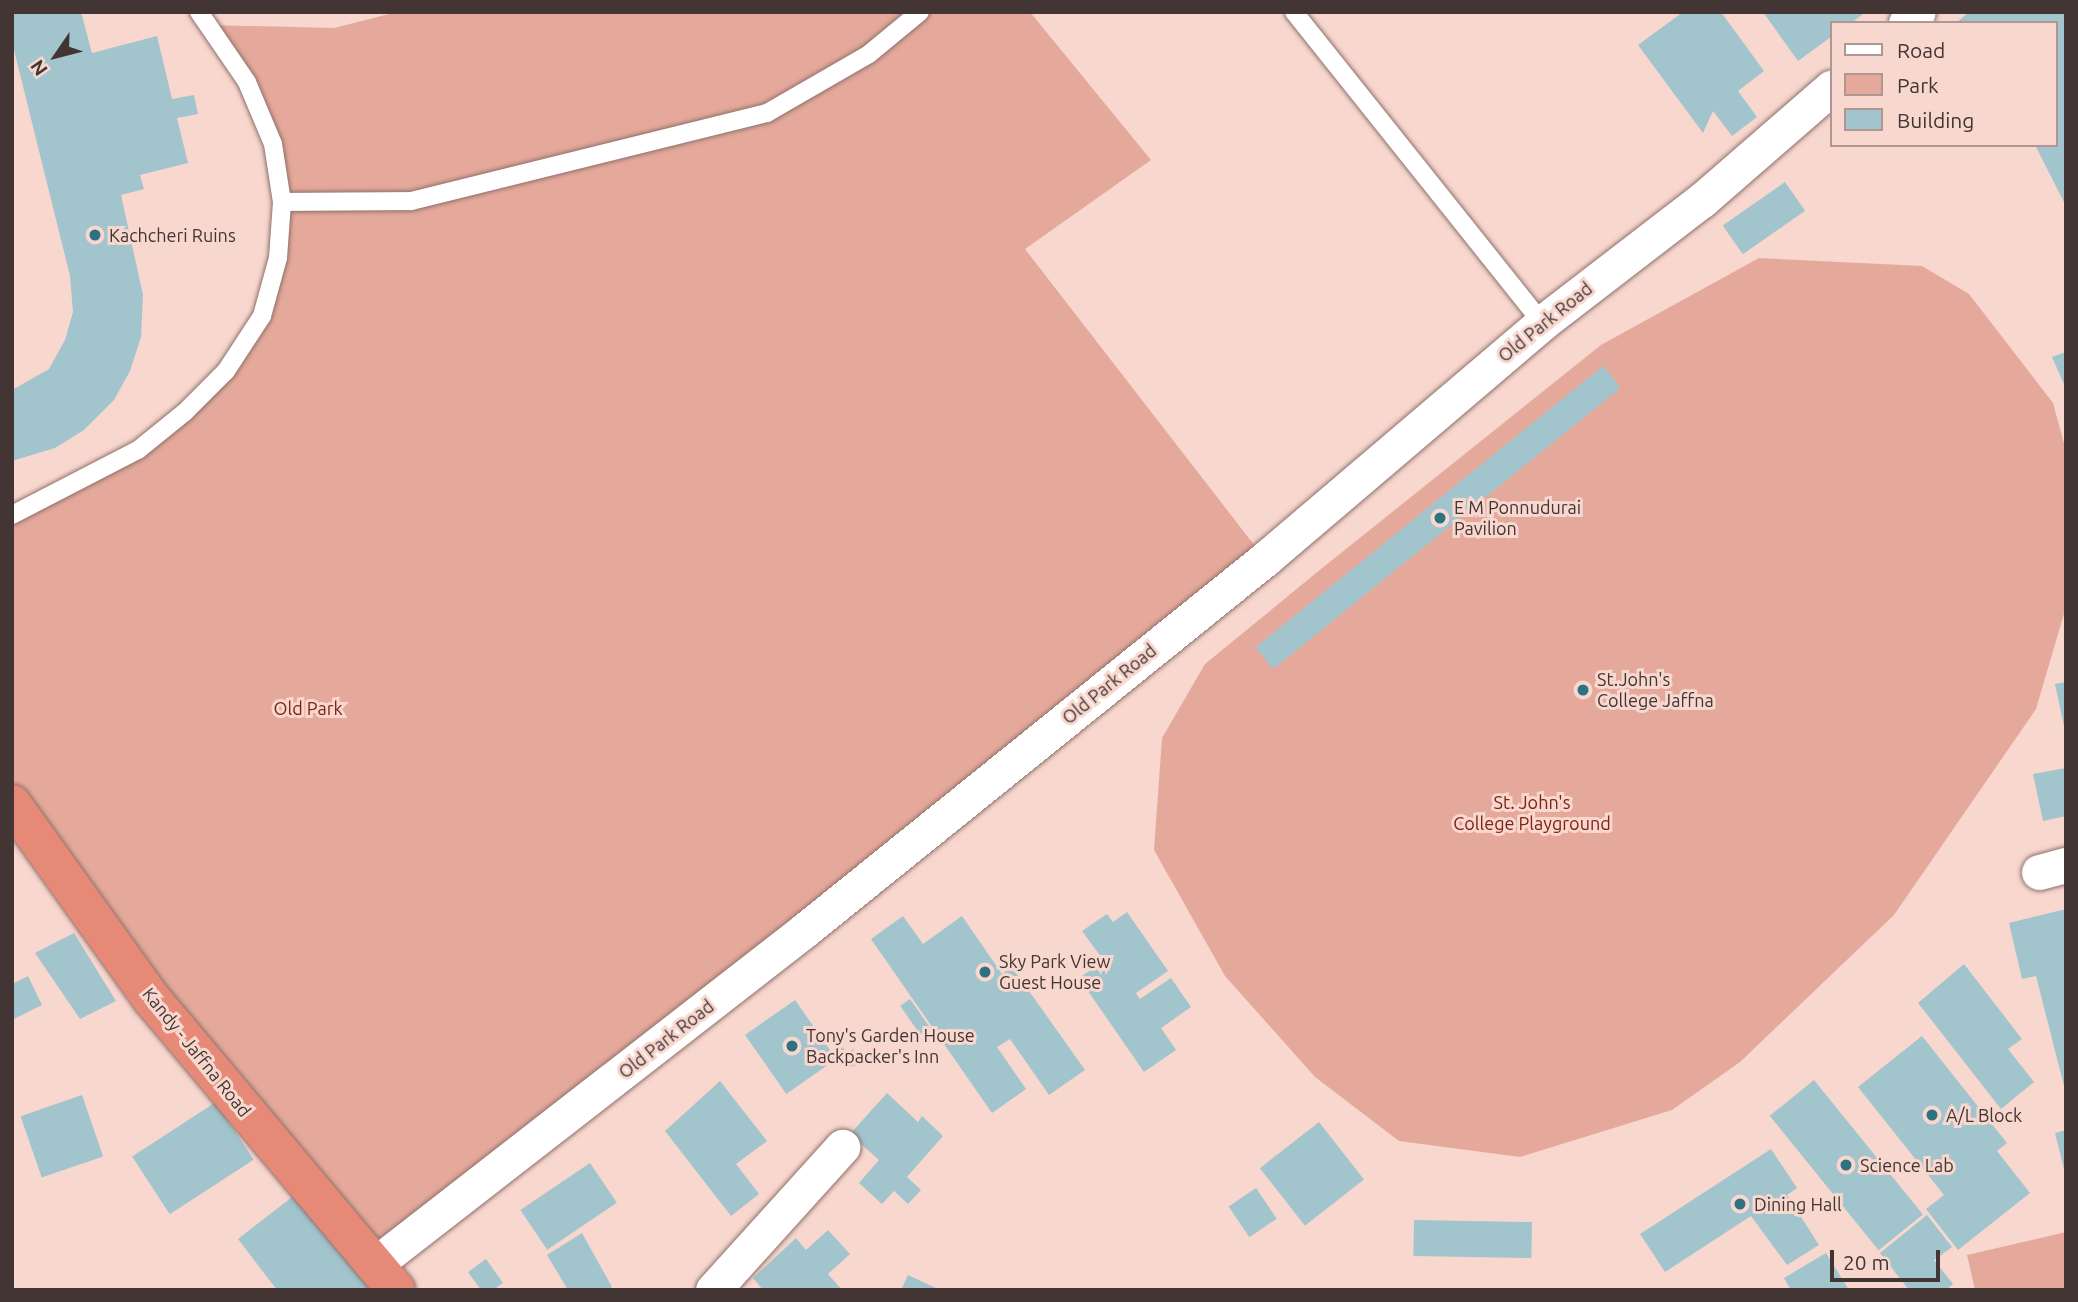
<!DOCTYPE html>
<html>
<head>
<meta charset="utf-8">
<style>
  body { margin:0 }
  #map { position:relative; width:2078px; height:1302px; overflow:hidden; background:#f8d7cf; font-family:Ubuntu,sans-serif }
  div>[style] { position:absolute }
  .green>* { inset:0; background:#e5a99b }
  .building>* { inset:0; background:#a2c4cd; transform-origin:0 0 }
  .roads { filter:drop-shadow(0 0 2px #8e716a) drop-shadow(0 0 2px #8e716a) }
  .service>* { height:18px; margin:-9px; padding:0 9px; transform-origin:9px; border-radius:9px; background:#fff }
  .minor>* { height:35px; margin:-17.5px; padding:0 17.5px; transform-origin:17.5px; border-radius:17.5px; background:#fff }
  .trunk>* { height:38px; margin:-19px; padding:0 19px; transform-origin:19px; border-radius:19px; background:#e68a77 }
  .dots>* { width:19px; height:19px; translate:-50% -50%; box-sizing:border-box; border:4px solid #f8d7cf; border-radius:50% }
  span { translate:-50% -50%; white-space:nowrap; text-align:center; line-height:1.15; -webkit-text-stroke:6px #f8d7cf; paint-order:stroke }
  .poi-label { font-size:18px; color:#423533 }
  .left { translate:0 -50%; text-align:left }
  .street-label { font-size:18px; color:#423533 }
  .park-label { font-size:18px; color:#7e2110 }
  .frame { position:absolute; inset:0; border:14px solid #423533; pointer-events:none }
  .legend { position:absolute; left:1830px; top:21px; width:228px; height:126px; box-sizing:border-box; background:#f8d7cf; border:2px solid #af9691; margin:0; padding:9px 12px; list-style:none; font-size:21px; color:#423533 }
  .legend li { display:flex; align-items:center; gap:14px; height:35px }
  .legend b { width:35px; border:2px solid #af9691 }
  .north { position:absolute; left:21px; top:21px; width:70px; height:70px; -webkit-text-stroke:5px #f8d7cf; paint-order:stroke; rotate:235deg; font-size:19px; font-weight:700; line-height:28px; text-align:center; color:#423533 }
  .north::after { content:''; display:block; margin:auto; width:24px; height:32px; background:#423533; clip-path:polygon(50% 0,100% 100%,50% 72%,0 100%) }
  .scale { position:absolute; left:1830px; top:1250px; width:110px; height:32px; box-sizing:border-box; border:4px solid #423533; border-top:0; padding-left:9px; font-size:21px; line-height:24px; white-space:nowrap; color:#423533; -webkit-text-stroke:5px #f8d7cf; paint-order:stroke }
</style>
</head>
<body>
<div id="map">
  <div class="green">
    <div style="clip-path:polygon(397px 12px,1030px 12px,1151px 160px,1025px 249px,1265px 559px,374px 1265px,12px 804px,12px 515px,185px 412px,262px 316px,278px 258px,273px 144px,209px 25px,334px 28px)"></div>
    <div style="clip-path:polygon(1759px 258px,1922px 266px,1969px 294px,2053px 403px,2066px 451px,2066px 607px,2036px 709px,1894px 915px,1740px 1062px,1672px 1110px,1520px 1157px,1399px 1141px,1315px 1077px,1225px 976px,1154px 850px,1162px 738px,1205px 664px,1321px 569px,1601px 345px)"></div>
    <div style="clip-path:polygon(2066px 1232px,2066px 1290px,1975px 1290px,1967px 1255px)"></div>
  </div>
  <div class="building">
    <div style="clip-path:polygon(12px 12px,81px 12px,92px 53px,157px 36px,172px 99px,194px 95px,198px 114px,177px 118px,188px 163px,140px 175px,144px 189px,121px 195px,143px 295px,141px 337px,130px 371px,114px 400px,84px 430px,55px 448px,12px 461px,12px 390px,49px 369px,65px 340px,73px 312px,70px 276px,12px 42px)"></div>
    <div style="clip-path:polygon(1683px 12px,1721px 12px,1764px 71px,1738px 91px,1757px 117px,1732px 136px,1713px 111px,1703px 133px,1638px 45px)"></div>
    <div style="clip-path:polygon(1763px 12px,1862px 12px,1863px 14px,1851px 23px,1831px 23px,1831px 37px,1798px 61px)"></div>
    <div style="clip-path:polygon(1969px 12px,2066px 14px,2066px 206px,2035px 145px,2055px 145px,2055px 23px,1956px 23px)"></div>
    <div style="left:1785px;top:182px;width:35px;height:76px;rotate:55deg"></div>
    <div style="clip-path:polygon(2066px 352px,2066px 389px,2052px 357px)"></div>
    <div style="left:1603px;top:366px;width:28px;height:447px;rotate:51deg"></div>
    <div style="clip-path:polygon(2066px 682px,2066px 731px,2065px 731px,2055px 684px)"></div>
    <div style="clip-path:polygon(2066px 768px,2066px 816px,2043px 821px,2033px 774px)"></div>
    <div style="clip-path:polygon(2066px 909px,2066px 1090px,2065px 1090px,2036px 976px,2022px 979px,2009px 923px)"></div>
    <div style="clip-path:polygon(1127px 912px,1168px 971px,1136px 993px,1140px 999px,1171px 978px,1191px 1007px,1161px 1028px,1176px 1050px,1144px 1072px,1079px 978px,1104px 961px,1082px 931px,1107px 914px,1113px 922px)"></div>
    <div style="clip-path:polygon(903px 916px,923px 944px,962px 916px,1002px 974px,1012px 967px,1085px 1070px,1049px 1095px,1010px 1039px,997px 1047px,1026px 1089px,992px 1113px,871px 939px)"></div>
    <div style="clip-path:polygon(74px 933px,116px 1001px,80px 1019px,35px 953px)"></div>
    <div style="clip-path:polygon(1964px 964px,2022px 1039px,2008px 1049px,2034px 1082px,2001px 1109px,1918px 1003px)"></div>
    <div style="clip-path:polygon(28px 976px,42px 1005px,12px 1020px,12px 984px)"></div>
    <div style="left:910px;top:999px;width:35px;height:12px;rotate:55deg"></div>
    <div style="left:795px;top:1000px;width:72px;height:61px;rotate:55deg"></div>
    <div style="clip-path:polygon(1922px 1036px,2007px 1143px,1997px 1151px,2030px 1193px,1958px 1250px,1926px 1209px,1944px 1195px,1858px 1087px)"></div>
    <div style="clip-path:polygon(843px 1047px,846px 1053px,853px 1049px,862px 1064px,844px 1068px,835px 1053px)"></div>
    <div style="left:1814px;top:1080px;width:173px;height:57px;rotate:51deg"></div>
    <div style="clip-path:polygon(720px 1081px,767px 1141px,736px 1164px,759px 1194px,731px 1216px,665px 1131px)"></div>
    <div style="clip-path:polygon(887px 1093px,918px 1122px,922px 1116px,943px 1136px,907px 1177px,921px 1190px,908px 1204px,894px 1191px,882px 1204px,859px 1183px,879px 1160px,850px 1134px)"></div>
    <div style="left:82px;top:1095px;width:65px;height:65px;rotate:71deg"></div>
    <div style="left:216px;top:1102px;width:69px;height:100px;rotate:57deg"></div>
    <div style="left:1319px;top:1122px;width:73px;height:75px;rotate:52deg"></div>
    <div style="clip-path:polygon(2066px 1130px,2066px 1173px,2065px 1173px,2055px 1133px)"></div>
    <div style="clip-path:polygon(1771px 1149px,1797px 1188px,1787px 1195px,1819px 1245px,1787px 1265px,1751px 1216px,1665px 1272px,1640px 1234px)"></div>
    <div style="left:590px;top:1163px;width:48px;height:84px;rotate:56deg"></div>
    <div style="left:1256px;top:1188px;width:37px;height:33px;rotate:56deg"></div>
    <div style="clip-path:polygon(296px 1194px,344px 1257px,371px 1290px,277px 1290px,238px 1239px)"></div>
    <div style="clip-path:polygon(1927px 1215px,1952px 1247px,1934px 1260px,1953px 1284px,1946px 1290px,1909px 1290px,1880px 1253px)"></div>
    <div style="left:1414px;top:1220px;width:118px;height:36px;rotate:1deg"></div>
    <div style="clip-path:polygon(828px 1230px,850px 1254px,828px 1274px,842px 1290px,763px 1290px,753px 1278px,796px 1238px,806px 1250px)"></div>
    <div style="clip-path:polygon(582px 1233px,612px 1287px,607px 1290px,568px 1290px,547px 1255px)"></div>
    <div style="clip-path:polygon(1826px 1253px,1849px 1290px,1791px 1290px,1784px 1278px)"></div>
    <div style="clip-path:polygon(486px 1259px,503px 1283px,493px 1290px,481px 1290px,468px 1272px)"></div>
    <div style="clip-path:polygon(908px 1275px,940px 1290px,901px 1290px)"></div>
  </div>
  <div class="roads">
    <div class="service">
      <div style="left:1294px;top:12px;width:398px;rotate:51.4deg"></div>
      <div style="left:282px;top:202px;width:129px;rotate:-0.4deg"></div>
      <div style="left:411px;top:201px;width:367px;rotate:-13.9deg"></div>
      <div style="left:767px;top:113px;width:118px;rotate:-30deg"></div>
      <div style="left:869px;top:54px;width:66px;rotate:-39.5deg"></div>
      <div style="left:12px;top:515px;width:142px;rotate:-27.3deg"></div>
      <div style="left:138px;top:450px;width:60px;rotate:-39deg"></div>
      <div style="left:185px;top:412px;width:58px;rotate:-45deg"></div>
      <div style="left:226px;top:371px;width:66px;rotate:-56.8deg"></div>
      <div style="left:262px;top:316px;width:60px;rotate:-74.6deg"></div>
      <div style="left:278px;top:258px;width:56px;rotate:-85.9deg"></div>
      <div style="left:282px;top:202px;width:59px;rotate:-98.8deg"></div>
      <div style="left:273px;top:144px;width:67px;rotate:-112.8deg"></div>
      <div style="left:247px;top:82px;width:85px;rotate:-124.4deg"></div>
    </div>
    <div class="minor">
      <div style="left:1906px;top:23px;width:16px;rotate:-43deg"></div>
      <div style="left:2039px;top:872px;width:28px;rotate:-15deg"></div>
      <div style="left:374px;top:1265px;width:547px;rotate:-37.87deg"></div>
      <div style="left:806px;top:929px;width:590px;rotate:-38.87deg"></div>
      <div style="left:1265px;top:559px;width:364px;rotate:-40.4deg"></div>
      <div style="left:1542px;top:323px;width:202px;rotate:-37.6deg"></div>
      <div style="left:1702px;top:200px;width:171px;rotate:-41deg"></div>
      <div style="left:713px;top:1290px;width:193px;rotate:-47.9deg"></div>
    </div>
    <div class="trunk">
      <div style="left:12px;top:804px;width:239px;rotate:54.4deg"></div>
      <div style="left:151px;top:998px;width:381px;rotate:50deg"></div>
    </div>
  </div>
  <div class="dots">
    <div style="left:95px;top:235px;background:#2d7281"></div>
    <div style="left:1440px;top:518px;background:#2d7281"></div>
    <div style="left:1583px;top:690px;background:#2d7281"></div>
    <div style="left:985px;top:972px;background:#2d7281"></div>
    <div style="left:792px;top:1046px;background:#2d7281"></div>
    <div style="left:1932px;top:1115px;background:#2d7281"></div>
    <div style="left:1846px;top:1165px;background:#2d7281"></div>
    <div style="left:1740px;top:1204px;background:#2d7281"></div>
  </div>
  <div class="poi-label">
    <span class="left" style="left:109px;top:235px">Kachcheri Ruins</span>
    <span class="left" style="left:1454px;top:518px">E M Ponnudurai<br>Pavilion</span>
    <span class="left" style="left:1597px;top:690px">St.John's<br>College Jaffna</span>
    <span class="left" style="left:999px;top:972px">Sky Park View<br>Guest House</span>
    <span class="left" style="left:806px;top:1046px">Tony's Garden House<br>Backpacker's Inn</span>
    <span class="left" style="left:1946px;top:1115px">A/L Block</span>
    <span class="left" style="left:1860px;top:1165px">Science Lab</span>
    <span class="left" style="left:1754px;top:1204px">Dining Hall</span>
  </div>
  <div class="street-label">
    <span style="left:1545px;top:322px;rotate:-39deg">Old Park Road</span>
    <span style="left:1109px;top:684px;rotate:-39deg">Old Park Road</span>
    <span style="left:666px;top:1039px;rotate:-38deg">Old Park Road</span>
    <span style="left:197px;top:1052px;rotate:51deg">Kandy - Jaffna Road</span>
  </div>
  <div class="park-label">
    <span style="left:308px;top:708px">Old Park</span>
    <span style="left:1532px;top:813px">St. John's<br>College Playground</span>
  </div>
  <div class="frame"></div>
  <ul class="legend">
  <li><b style="height:9px;background:#fff"></b>Road</li>
  <li><b style="height:19px;background:#e5a99b"></b>Park</li>
  <li><b style="height:19px;background:#a2c4cd"></b>Building</li>
  </ul>
  <div class="north">N</div>
  <div class="scale">20 m</div>
</div>
</body>
</html>
